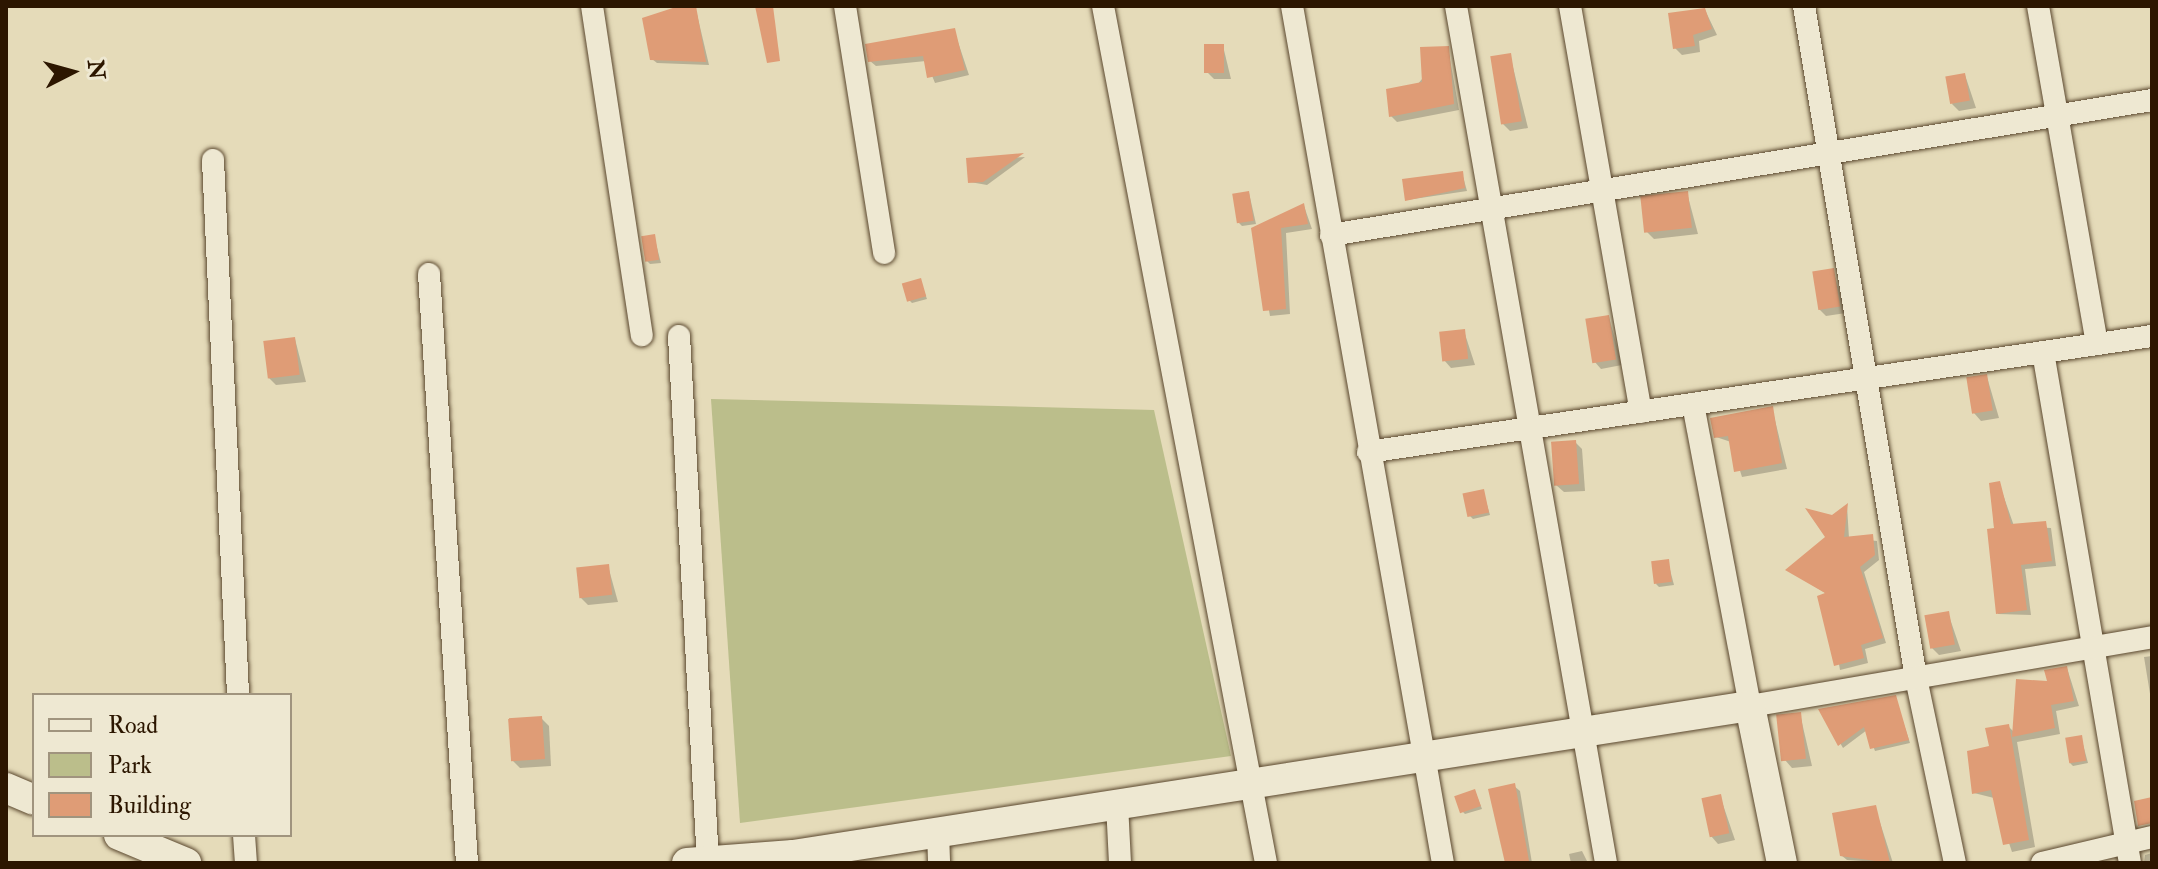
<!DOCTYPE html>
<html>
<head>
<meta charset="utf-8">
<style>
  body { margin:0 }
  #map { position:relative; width:2158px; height:869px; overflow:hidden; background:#e5dbb9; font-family:"IM FELL Double Pica",serif }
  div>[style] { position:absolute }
  .green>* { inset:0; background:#bbbe8b }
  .shadow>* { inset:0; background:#0003 }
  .building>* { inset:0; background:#df9c76; transform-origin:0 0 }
  .roads { filter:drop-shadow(0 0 2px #5a472e) drop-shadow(0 0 2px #5a472e) }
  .street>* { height:22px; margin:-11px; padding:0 11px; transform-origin:11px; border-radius:11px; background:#eee8d2 }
  .secondary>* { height:30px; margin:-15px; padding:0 15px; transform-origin:15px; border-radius:15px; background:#eee8d2 }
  span { translate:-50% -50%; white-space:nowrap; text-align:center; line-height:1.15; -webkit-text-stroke:8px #eee8d2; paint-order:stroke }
  .frame { position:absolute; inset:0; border:8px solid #2c1600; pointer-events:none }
  .legend { position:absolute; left:32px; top:693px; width:260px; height:144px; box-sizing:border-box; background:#eee8d2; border:2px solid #a0947e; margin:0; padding:10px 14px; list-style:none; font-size:24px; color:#2c1600 }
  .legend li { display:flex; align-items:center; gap:16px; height:40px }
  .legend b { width:40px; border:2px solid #a0947e }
  .north { position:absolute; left:32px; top:32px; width:80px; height:80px; -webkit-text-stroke:6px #eee8d2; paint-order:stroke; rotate:84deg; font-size:22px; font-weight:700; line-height:32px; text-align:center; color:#2c1600 }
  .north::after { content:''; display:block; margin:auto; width:28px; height:36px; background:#2c1600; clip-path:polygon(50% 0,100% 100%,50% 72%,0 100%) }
</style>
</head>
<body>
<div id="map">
  <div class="green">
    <div style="clip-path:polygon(711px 399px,1154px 410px,1231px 756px,740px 823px)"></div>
  </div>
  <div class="shadow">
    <div style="clip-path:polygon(695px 6px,709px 65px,657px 63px,652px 59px)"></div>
    <div style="clip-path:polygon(1705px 10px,1717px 35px,1699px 41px,1700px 52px,1682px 55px,1675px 48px)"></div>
    <div style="clip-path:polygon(954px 30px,969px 75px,935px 83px,926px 61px,876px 66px,870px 61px)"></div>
    <div style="clip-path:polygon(1223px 46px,1231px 79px,1214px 79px,1207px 72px)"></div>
    <div style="clip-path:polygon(1448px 48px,1459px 110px,1397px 122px,1391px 116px)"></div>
    <div style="clip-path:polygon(1510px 55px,1528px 128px,1510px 131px,1503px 124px)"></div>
    <div style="clip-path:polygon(1965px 75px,1976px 108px,1959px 111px,1952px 104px)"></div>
    <div style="clip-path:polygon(1025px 157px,987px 185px,970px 182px,969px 160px)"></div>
    <div style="clip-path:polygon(1462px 173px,1467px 191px,1407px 200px)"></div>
    <div style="clip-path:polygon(1249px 193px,1256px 224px,1242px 226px,1239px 223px)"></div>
    <div style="clip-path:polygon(1687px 193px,1698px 234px,1654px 239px,1647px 232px)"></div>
    <div style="clip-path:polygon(1304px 206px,1312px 229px,1286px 233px,1290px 314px,1270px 316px,1254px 229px)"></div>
    <div style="clip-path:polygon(654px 236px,661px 263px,650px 264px,647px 261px)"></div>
    <div style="clip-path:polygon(1833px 270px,1846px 313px,1826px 316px,1819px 309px)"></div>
    <div style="clip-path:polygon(920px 280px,927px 299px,912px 303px,909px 300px)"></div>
    <div style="clip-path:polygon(1609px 317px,1622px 365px,1601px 369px,1594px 361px)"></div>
    <div style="clip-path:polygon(1464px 331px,1475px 365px,1451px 368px,1444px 360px)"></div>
    <div style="clip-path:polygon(295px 339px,306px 382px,276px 385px,269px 378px)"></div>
    <div style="clip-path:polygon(1987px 377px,1999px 418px,1981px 421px,1974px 413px)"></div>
    <div style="clip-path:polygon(1772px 408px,1787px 469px,1742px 477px,1731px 442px,1716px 437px)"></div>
    <div style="clip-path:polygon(1575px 442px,1582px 449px,1585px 491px,1564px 492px,1556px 485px)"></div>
    <div style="clip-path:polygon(1999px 483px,2014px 526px,2051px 528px,2056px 566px,2025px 569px,2031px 615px,1998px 614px,1992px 485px)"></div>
    <div style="clip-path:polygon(1483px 491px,1490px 515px,1473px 519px,1470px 516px)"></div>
    <div style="clip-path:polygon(1847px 506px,1849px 538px,1877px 541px,1879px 560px,1864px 572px,1886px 643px,1865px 649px,1868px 663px,1840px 670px,1827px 594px,1788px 570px,1827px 538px,1832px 517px)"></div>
    <div style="clip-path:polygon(1668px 562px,1674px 585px,1659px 587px,1656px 584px)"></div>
    <div style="clip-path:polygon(608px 566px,618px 602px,588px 605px,581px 598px)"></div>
    <div style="clip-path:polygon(1948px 613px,1961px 651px,1939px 655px,1932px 648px)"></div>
    <div style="clip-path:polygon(2152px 656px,2152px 706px,2144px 657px)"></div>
    <div style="clip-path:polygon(2067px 668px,2079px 706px,2056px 711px,2060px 734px,2017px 742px,2035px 847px,2012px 852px,1994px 798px,1974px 793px,1991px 748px,2008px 726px,2014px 732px)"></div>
    <div style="clip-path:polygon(1895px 697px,1910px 743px,1875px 751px,1867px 730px,1843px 748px,1821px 710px)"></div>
    <div style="clip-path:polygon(1800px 714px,1812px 766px,1792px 768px,1785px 760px)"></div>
    <div style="clip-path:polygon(541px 718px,549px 726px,551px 766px,520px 768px,513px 761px)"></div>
    <div style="clip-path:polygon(2081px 737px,2088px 763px,2073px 766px,2070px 763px)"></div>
    <div style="clip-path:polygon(1514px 786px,1520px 791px,1532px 863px,1507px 863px,1490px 790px)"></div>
    <div style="clip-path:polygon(1475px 791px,1482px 809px,1465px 814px,1462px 811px)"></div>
    <div style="clip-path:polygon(1720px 796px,1735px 840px,1718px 844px,1711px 836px)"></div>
    <div style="clip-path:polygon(1875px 807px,1893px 863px,1847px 860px,1841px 855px)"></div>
    <div style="clip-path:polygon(1582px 851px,1588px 863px,1571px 863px,1569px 854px)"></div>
    <div style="clip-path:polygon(2152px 853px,2152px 863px,2144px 863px,2145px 855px)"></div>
  </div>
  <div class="building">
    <div style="clip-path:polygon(679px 6px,696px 6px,706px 62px,650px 60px,642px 18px)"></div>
    <div style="clip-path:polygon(755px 6px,773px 6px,780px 61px,767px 63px)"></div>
    <div style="clip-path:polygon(1705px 8px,1712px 29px,1693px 35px,1695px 46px,1673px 49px,1668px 13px)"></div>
    <div style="clip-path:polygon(955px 28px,965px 70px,927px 78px,923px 56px,868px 62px,865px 44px)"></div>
    <div style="left:1204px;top:44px;width:20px;height:29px"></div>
    <div style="clip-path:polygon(1449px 46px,1454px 104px,1389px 117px,1386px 89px,1422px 82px,1420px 47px)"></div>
    <div style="left:1511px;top:53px;width:69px;height:21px;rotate:81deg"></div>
    <div style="left:1965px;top:73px;width:28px;height:20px;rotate:80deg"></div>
    <div style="clip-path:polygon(1024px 153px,983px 182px,968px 183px,966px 158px)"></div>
    <div style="clip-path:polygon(1463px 171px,1465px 188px,1405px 201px,1402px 179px)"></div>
    <div style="left:1249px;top:191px;width:30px;height:17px;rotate:81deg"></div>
    <div style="left:1688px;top:191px;width:37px;height:48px;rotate:84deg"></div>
    <div style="clip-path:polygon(1304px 203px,1308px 224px,1281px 228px,1286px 309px,1263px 311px,1251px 228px)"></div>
    <div style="left:655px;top:234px;width:26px;height:14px;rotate:81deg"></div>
    <div style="left:1834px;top:268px;width:39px;height:22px;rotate:81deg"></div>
    <div style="left:921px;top:278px;width:19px;height:20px;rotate:74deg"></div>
    <div style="left:1609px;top:315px;width:45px;height:24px;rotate:81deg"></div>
    <div style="left:1465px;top:329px;width:30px;height:26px;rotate:84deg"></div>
    <div style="left:295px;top:337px;width:38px;height:32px;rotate:83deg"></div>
    <div style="left:1987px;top:374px;width:37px;height:21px;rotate:81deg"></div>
    <div style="clip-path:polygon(1773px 406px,1782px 463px,1734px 472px,1728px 436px,1714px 438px,1710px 418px)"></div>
    <div style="left:1576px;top:440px;width:44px;height:25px;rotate:86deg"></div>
    <div style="clip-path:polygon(2000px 481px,2011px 524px,2046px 521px,2052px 561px,2021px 565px,2027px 610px,1996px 614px,1987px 529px,1994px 528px,1989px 483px)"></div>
    <div style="left:1484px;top:489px;width:24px;height:22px;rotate:78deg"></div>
    <div style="clip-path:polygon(1848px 503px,1844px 537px,1873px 534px,1875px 555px,1860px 567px,1883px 638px,1861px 645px,1864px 658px,1834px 666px,1817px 596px,1825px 593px,1785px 570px,1825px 537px,1805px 508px,1832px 515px)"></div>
    <div style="left:1669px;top:559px;width:23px;height:18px;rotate:83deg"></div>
    <div style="left:609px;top:564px;width:31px;height:33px;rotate:84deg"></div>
    <div style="left:1949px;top:611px;width:34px;height:25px;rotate:80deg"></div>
    <div style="clip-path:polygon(2067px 666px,2074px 701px,2051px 705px,2055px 728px,2012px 737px,2016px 679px,2047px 681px,2044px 670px)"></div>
    <div style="clip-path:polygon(1896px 695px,1909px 740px,1870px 749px,1864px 727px,1838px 746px,1818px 709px)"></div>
    <div style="left:1801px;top:712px;width:47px;height:25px;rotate:84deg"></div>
    <div style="left:542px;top:716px;width:43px;height:34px;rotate:86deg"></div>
    <div style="clip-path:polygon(2009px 724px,2029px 840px,2003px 845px,1991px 790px,1972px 794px,1967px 751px,1989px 746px,1985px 728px)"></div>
    <div style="left:2082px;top:735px;width:26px;height:17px;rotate:81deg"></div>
    <div style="clip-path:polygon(1515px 783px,1529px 861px,1505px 863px,1488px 789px)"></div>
    <div style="left:1475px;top:789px;width:18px;height:22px;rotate:71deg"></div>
    <div style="left:1721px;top:794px;width:40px;height:20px;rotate:78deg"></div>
    <div style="clip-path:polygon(2152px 797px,2152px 823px,2138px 826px,2134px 801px)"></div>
    <div style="clip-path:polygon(1876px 805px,1890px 863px,1840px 856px,1832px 813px)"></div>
  </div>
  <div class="roads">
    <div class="street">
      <div style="left:592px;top:6px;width:333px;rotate:81.4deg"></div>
      <div style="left:845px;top:6px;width:250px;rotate:81deg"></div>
      <div style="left:1103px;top:6px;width:872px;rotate:79.23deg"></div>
      <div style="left:1292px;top:6px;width:870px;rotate:80.01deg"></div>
      <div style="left:1456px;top:6px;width:870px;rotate:80.07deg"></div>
      <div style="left:1570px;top:6px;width:412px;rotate:80.1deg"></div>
      <div style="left:1804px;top:6px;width:681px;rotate:80.54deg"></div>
      <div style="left:1916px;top:678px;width:189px;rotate:78.1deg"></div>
      <div style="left:2038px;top:6px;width:343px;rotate:80.1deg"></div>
      <div style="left:213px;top:160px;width:536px;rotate:87.32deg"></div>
      <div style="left:1331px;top:235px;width:832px;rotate:-9.34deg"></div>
      <div style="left:429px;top:274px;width:590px;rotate:86.31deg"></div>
      <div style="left:679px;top:336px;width:528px;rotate:86.85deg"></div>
      <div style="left:2043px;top:352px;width:518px;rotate:80.34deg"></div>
      <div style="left:1693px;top:404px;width:307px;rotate:79.3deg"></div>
      <div style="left:1750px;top:706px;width:408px;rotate:-9.7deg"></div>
      <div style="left:1368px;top:452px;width:793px;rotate:-8.42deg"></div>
      <div style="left:1117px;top:804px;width:59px;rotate:87.1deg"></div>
      <div style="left:938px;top:832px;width:31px;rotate:88deg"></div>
      <div style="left:244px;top:835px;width:28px;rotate:86deg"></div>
      <div style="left:2042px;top:863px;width:113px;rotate:-13.3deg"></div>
    </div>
    <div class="secondary">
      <div style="left:6px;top:788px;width:30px;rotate:23deg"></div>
      <div style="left:119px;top:835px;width:73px;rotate:22.7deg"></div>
      <div style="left:687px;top:863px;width:106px;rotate:-4.3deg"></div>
      <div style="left:793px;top:855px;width:969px;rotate:-8.85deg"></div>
      <div style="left:1750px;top:706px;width:160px;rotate:78.5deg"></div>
    </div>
  </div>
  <div class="frame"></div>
  <ul class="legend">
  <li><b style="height:10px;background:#eee8d2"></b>Road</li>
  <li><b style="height:22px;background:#bbbe8b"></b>Park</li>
  <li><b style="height:22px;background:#df9c76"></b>Building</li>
  </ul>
  <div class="north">N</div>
</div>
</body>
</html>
